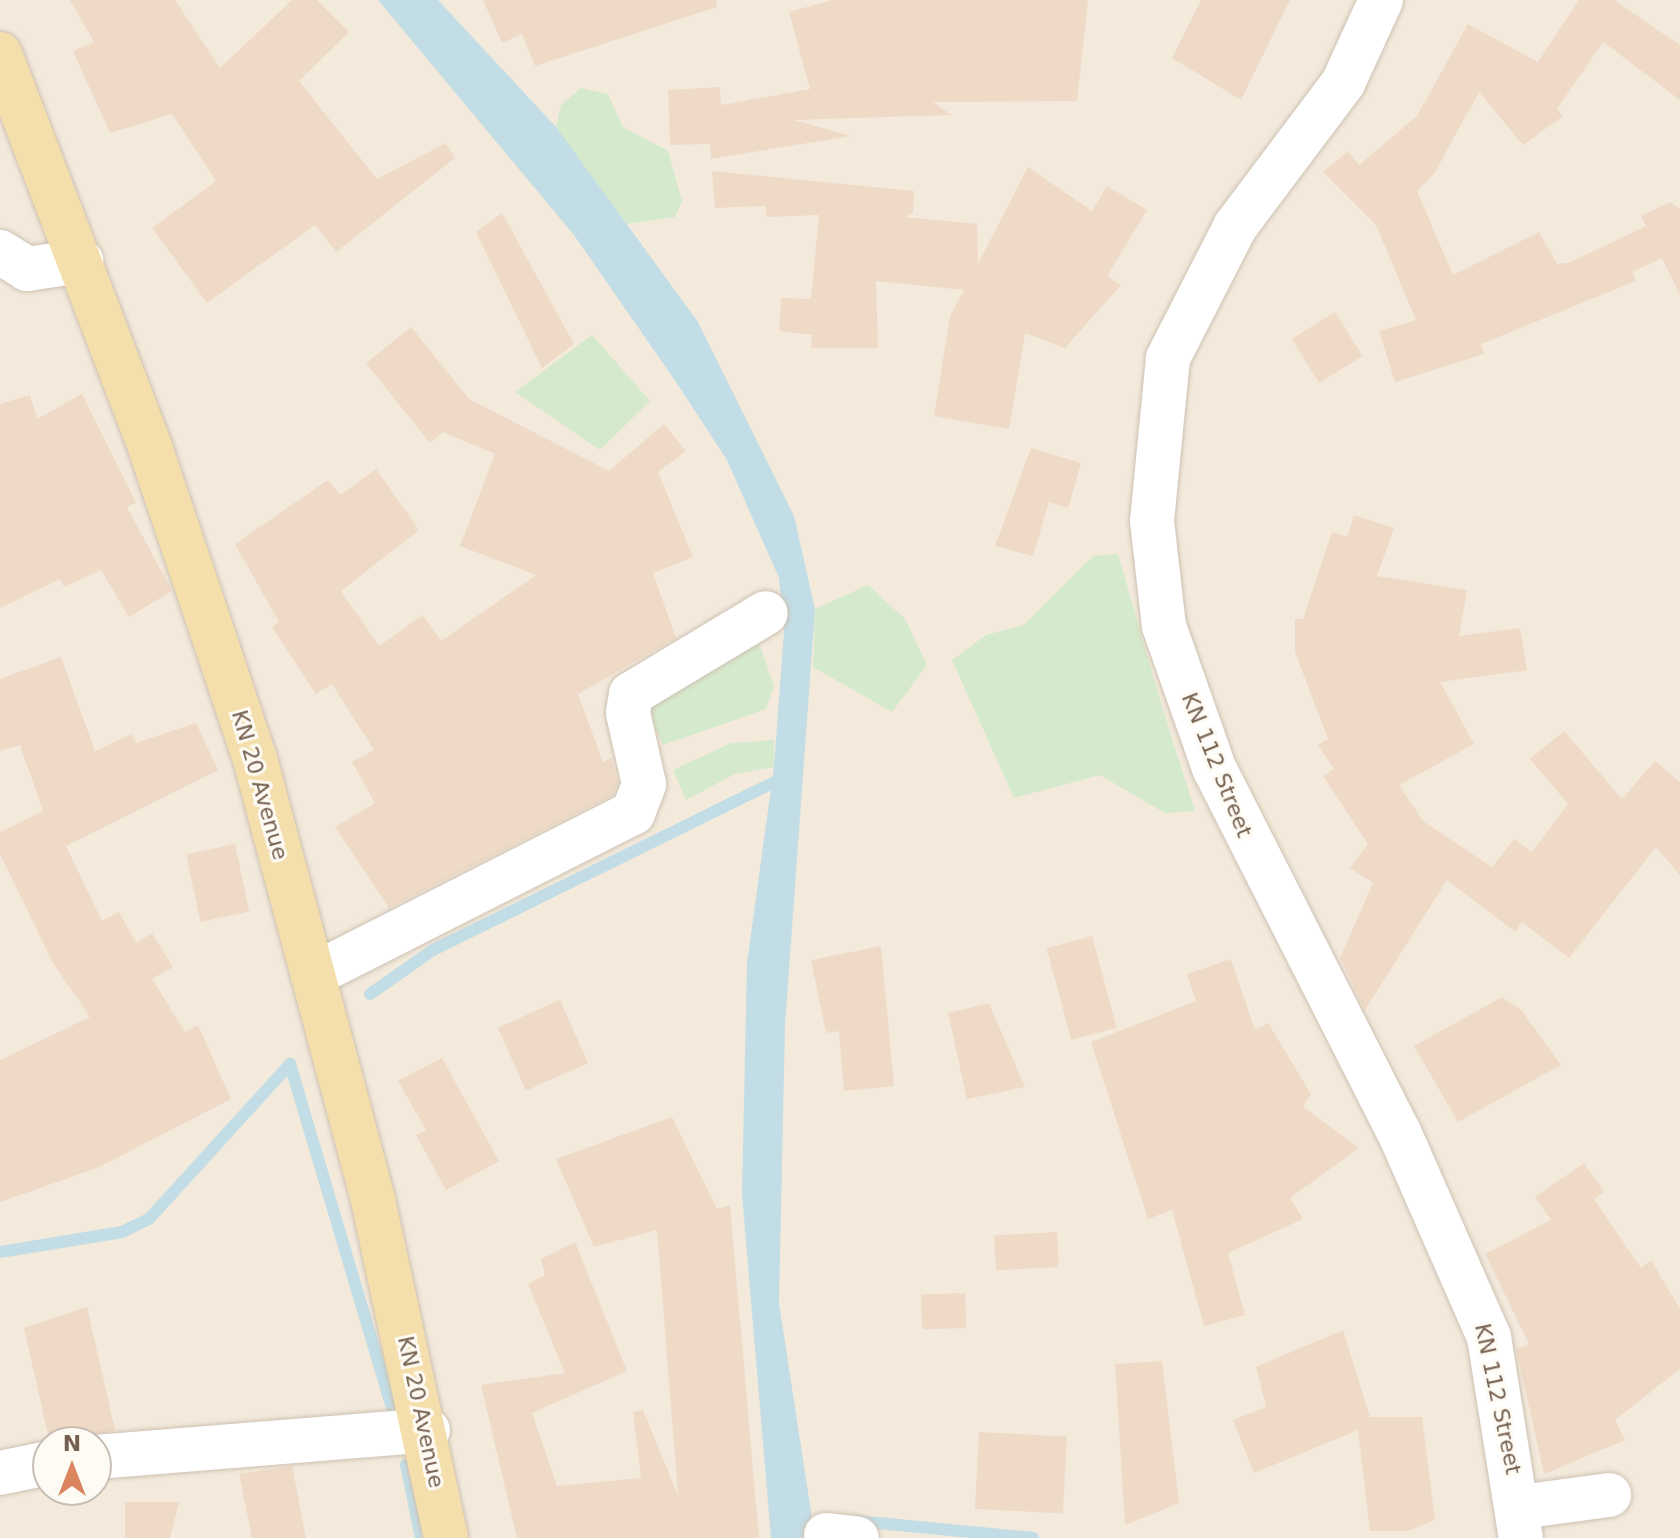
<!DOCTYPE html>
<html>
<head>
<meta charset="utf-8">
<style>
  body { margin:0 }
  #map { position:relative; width:1680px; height:1538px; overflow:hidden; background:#fcf7ed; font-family:"DejaVu Sans",sans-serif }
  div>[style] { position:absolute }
  .residential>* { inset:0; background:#f3eadc }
  .green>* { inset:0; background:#d5e9cc }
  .water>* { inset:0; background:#c2dde5 }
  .stream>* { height:12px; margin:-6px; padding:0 6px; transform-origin:6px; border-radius:6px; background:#c2dde5 }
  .building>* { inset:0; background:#efdac7; transform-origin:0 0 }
  .roads { filter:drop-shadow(0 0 2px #cec1b2) drop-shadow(0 0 2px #cec1b2) }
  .minor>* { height:44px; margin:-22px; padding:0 22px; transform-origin:22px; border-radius:22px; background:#fff }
  .major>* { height:44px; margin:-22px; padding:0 22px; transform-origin:22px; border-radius:22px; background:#f4dfac }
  span { translate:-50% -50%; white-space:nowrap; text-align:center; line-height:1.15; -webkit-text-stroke:6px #fefbf4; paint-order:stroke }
  .street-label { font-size:22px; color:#766150 }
  .north { position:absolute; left:32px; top:1426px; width:80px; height:80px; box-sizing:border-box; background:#fefbf4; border:2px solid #c8bdb2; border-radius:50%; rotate:0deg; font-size:22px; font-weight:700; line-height:32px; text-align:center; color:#766150 }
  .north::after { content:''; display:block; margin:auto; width:28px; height:36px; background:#db845d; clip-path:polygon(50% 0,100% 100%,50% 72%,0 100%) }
</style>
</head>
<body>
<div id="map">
  <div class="residential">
    <div style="clip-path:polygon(evenodd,0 0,1680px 0,1680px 1538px,0 1538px,0 0,48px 1442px,96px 1442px,96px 1490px,48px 1490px,48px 1442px)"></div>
  </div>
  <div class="green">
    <div style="clip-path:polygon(581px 88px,608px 94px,623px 127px,668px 151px,682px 201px,675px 217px,627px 224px,596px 191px,556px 127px,561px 105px)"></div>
    <div style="clip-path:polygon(592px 335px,650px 401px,600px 450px,515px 392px)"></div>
    <div style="clip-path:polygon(1118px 554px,1159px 697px,1195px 811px,1165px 813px,1100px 775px,1014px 798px,952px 660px,986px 635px,1024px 625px,1093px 556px)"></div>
    <div style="clip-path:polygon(868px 585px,905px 619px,927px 665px,892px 712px,813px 667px,815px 609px)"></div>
    <div style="clip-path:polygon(759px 643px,774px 686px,766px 709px,663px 745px,646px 710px)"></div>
    <div style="clip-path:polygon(774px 740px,774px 767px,735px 774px,686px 800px,673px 770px,731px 743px)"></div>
  </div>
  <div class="water">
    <div style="clip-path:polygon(378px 0,438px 0,556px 127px,698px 322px,794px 516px,815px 609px,785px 1025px,779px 1303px,815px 1538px,771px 1538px,742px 1194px,747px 963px,774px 767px,784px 631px,779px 578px,727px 460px,676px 382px,574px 235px)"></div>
  </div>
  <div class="stream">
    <div style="left:370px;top:994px;width:77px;rotate:-34.9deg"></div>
    <div style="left:433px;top:950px;width:391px;rotate:-26.2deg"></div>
    <div style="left:290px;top:1064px;width:373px;rotate:73.5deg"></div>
    <div style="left:0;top:1252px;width:124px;rotate:-9.3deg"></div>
    <div style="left:122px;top:1232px;width:30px;rotate:-26deg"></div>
    <div style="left:149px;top:1219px;width:210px;rotate:-47.7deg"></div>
    <div style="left:406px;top:1465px;width:75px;rotate:78.4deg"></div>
    <div style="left:857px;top:1521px;width:177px;rotate:5.5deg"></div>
  </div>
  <div class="building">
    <div style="clip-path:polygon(70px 0,175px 0,220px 68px,292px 0,317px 0,349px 32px,299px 81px,377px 179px,446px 143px,455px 158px,336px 252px,315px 225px,207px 303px,152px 228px,216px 181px,172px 114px,110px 133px,73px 51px,94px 42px)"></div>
    <div style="clip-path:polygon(483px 0,716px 0,717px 7px,535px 66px,522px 34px,502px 43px)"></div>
    <div style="clip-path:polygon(832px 0,1088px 0,1077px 101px,933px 102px,951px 115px,794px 120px,851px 136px,711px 159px,710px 144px,670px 145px,668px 90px,720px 87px,721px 105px,810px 89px,789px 12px)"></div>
    <div style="clip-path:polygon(1201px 0,1290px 0,1241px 100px,1172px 58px)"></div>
    <div style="clip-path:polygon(1579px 0,1614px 0,1680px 45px,1680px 100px,1603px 42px,1557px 109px,1563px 116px,1523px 145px,1479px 92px,1434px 174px,1417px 191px,1453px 275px,1539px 232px,1557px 264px,1571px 262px,1646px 226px,1641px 216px,1670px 202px,1680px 209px,1680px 295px,1662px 258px,1632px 272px,1636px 281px,1481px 344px,1484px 354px,1395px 382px,1379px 331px,1416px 320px,1376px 225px,1323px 172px,1348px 151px,1359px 165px,1417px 116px,1468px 24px,1538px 62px)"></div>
    <div style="clip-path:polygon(1028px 167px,1092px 211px,1107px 186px,1147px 210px,1107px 276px,1121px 285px,1065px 348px,1025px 333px,1009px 429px,934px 416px,950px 316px,964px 290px,876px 281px,878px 348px,811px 348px,812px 335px,779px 331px,781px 298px,811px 299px,819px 215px,766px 217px,766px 206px,715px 208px,712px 171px,914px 191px,913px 213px,905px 217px,977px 224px,978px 264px)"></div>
    <div style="clip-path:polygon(502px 213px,574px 344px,542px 368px,476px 232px)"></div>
    <div style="left:1335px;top:312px;width:52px;height:51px;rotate:58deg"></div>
    <div style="clip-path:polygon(411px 327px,469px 399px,609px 471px,664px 424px,686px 451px,658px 472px,693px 557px,653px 573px,676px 638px,578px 694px,603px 762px,611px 758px,618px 782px,613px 795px,389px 908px,335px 827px,375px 803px,352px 762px,374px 750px,332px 684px,316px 694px,272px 627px,279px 622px,235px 544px,328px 480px,340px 495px,376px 469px,419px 530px,341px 591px,379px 646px,423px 615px,441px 641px,536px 575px,460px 546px,495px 454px,443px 432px,430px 443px,366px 363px)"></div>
    <div style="clip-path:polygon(82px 394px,136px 503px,127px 507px,172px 591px,129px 617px,101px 570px,64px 587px,60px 579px,0 608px,0 404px,30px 395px,37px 419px)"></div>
    <div style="clip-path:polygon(1031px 448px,1081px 463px,1068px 508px,1049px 502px,1033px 556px,995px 546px)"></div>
    <div style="clip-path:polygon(1354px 515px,1394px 528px,1377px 576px,1467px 590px,1459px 636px,1520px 628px,1527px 670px,1440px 682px,1474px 744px,1399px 785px,1423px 821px,1492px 867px,1514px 839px,1532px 852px,1568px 804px,1530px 759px,1564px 731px,1622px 799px,1655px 761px,1680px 782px,1680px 875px,1656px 847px,1569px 958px,1522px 922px,1515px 932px,1447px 880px,1365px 1010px,1340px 958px,1373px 883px,1350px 868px,1368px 844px,1323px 776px,1334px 769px,1318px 745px,1328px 739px,1295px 652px,1295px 619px,1303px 619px,1332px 532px,1347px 537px)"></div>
    <div style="clip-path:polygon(61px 657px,95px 751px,132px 734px,136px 743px,196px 723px,218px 770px,66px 846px,102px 921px,119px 912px,136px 943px,152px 933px,173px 967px,152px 979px,185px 1032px,198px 1025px,231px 1099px,97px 1168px,0 1202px,0 1060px,90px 1017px,53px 963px,0 854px,0 832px,43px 811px,20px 745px,0 751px,0 679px)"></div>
    <div style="left:235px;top:844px;width:69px;height:50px;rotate:78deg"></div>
    <div style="left:1092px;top:936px;width:95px;height:47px;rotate:75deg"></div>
    <div style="clip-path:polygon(881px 946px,894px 1086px,844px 1091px,839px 1031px,826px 1033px,811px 960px)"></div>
    <div style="clip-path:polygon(1231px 959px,1255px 1030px,1268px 1023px,1311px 1094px,1303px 1107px,1359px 1148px,1290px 1198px,1303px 1219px,1228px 1253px,1245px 1315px,1204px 1326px,1172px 1210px,1148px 1219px,1091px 1042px,1196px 1001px,1187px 974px)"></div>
    <div style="clip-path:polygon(1502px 997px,1522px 1011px,1561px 1065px,1458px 1122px,1414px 1046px)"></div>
    <div style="left:560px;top:1000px;width:69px;height:68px;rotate:66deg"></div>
    <div style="clip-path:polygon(989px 1003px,1025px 1087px,967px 1099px,948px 1013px)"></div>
    <div style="clip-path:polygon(442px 1058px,499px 1161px,446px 1190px,416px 1135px,426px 1130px,398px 1081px)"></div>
    <div style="clip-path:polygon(672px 1117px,717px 1209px,730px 1205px,759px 1538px,517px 1538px,481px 1385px,565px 1373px,528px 1284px,545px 1275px,541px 1259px,575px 1242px,627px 1371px,532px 1413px,557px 1486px,641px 1478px,633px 1412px,643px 1410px,678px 1495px,657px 1230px,594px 1247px,556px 1159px)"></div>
    <div style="clip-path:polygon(1584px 1163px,1604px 1192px,1594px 1199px,1641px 1268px,1651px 1260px,1680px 1309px,1680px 1369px,1615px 1420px,1625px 1440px,1544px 1474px,1516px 1349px,1529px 1344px,1485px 1254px,1551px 1220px,1535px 1197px)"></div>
    <div style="left:1057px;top:1232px;width:35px;height:63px;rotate:87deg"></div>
    <div style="left:965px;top:1293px;width:35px;height:44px;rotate:88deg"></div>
    <div style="clip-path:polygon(87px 1307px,115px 1430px,60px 1442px,49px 1439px,24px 1328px)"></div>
    <div style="clip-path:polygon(1343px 1330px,1370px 1417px,1422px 1417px,1435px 1520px,1408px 1531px,1370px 1531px,1358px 1430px,1254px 1473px,1233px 1420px,1266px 1407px,1256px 1367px)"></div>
    <div style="clip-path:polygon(1162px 1361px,1179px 1503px,1125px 1525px,1115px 1364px)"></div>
    <div style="left:979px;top:1432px;width:88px;height:77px;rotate:3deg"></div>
    <div style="clip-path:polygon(292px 1466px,306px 1538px,252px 1538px,239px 1474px)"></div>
    <div style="clip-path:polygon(125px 1502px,179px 1502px,170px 1538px,125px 1538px)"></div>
  </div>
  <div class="roads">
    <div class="minor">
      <div style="left:1381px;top:0;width:91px;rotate:114.6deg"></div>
      <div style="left:1343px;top:83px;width:180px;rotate:126.9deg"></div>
      <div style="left:1235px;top:227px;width:147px;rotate:117.1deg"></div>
      <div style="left:1168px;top:358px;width:164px;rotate:95.6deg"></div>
      <div style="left:1152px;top:521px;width:106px;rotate:83.5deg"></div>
      <div style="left:1164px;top:626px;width:151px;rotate:70.6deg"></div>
      <div style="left:1214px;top:768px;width:408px;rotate:63.1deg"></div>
      <div style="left:1399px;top:1132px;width:224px;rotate:66.3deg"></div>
      <div style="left:1489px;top:1337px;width:204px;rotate:81deg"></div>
      <div style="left:0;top:252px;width:32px;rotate:32deg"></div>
      <div style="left:27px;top:269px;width:55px;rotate:-8.4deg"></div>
      <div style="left:313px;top:975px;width:359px;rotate:-26.9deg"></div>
      <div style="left:633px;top:813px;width:31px;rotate:-69deg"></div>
      <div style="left:644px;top:784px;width:73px;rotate:-102.7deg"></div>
      <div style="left:628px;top:713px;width:19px;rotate:-81deg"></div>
      <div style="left:631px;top:694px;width:157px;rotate:-31deg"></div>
      <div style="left:96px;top:1457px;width:333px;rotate:-4.6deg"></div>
      <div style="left:0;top:1473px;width:49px;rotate:-11.8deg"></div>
      <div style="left:1520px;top:1507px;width:90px;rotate:-7.7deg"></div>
      <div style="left:826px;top:1535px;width:31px;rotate:6deg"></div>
    </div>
    <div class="major">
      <div style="left:0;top:54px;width:427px;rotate:69.1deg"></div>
      <div style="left:152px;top:453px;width:323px;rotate:71.4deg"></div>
      <div style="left:255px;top:759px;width:457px;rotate:75deg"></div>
      <div style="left:373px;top:1200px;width:346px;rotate:77.8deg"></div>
    </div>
  </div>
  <div class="street-label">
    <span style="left:1217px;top:765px;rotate:68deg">KN 112 Street</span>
    <span style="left:260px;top:785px;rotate:74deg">KN 20 Avenue</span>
    <span style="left:1498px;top:1399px;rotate:78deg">KN 112 Street</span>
    <span style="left:421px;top:1412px;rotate:78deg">KN 20 Avenue</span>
  </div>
  <div class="north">N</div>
</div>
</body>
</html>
